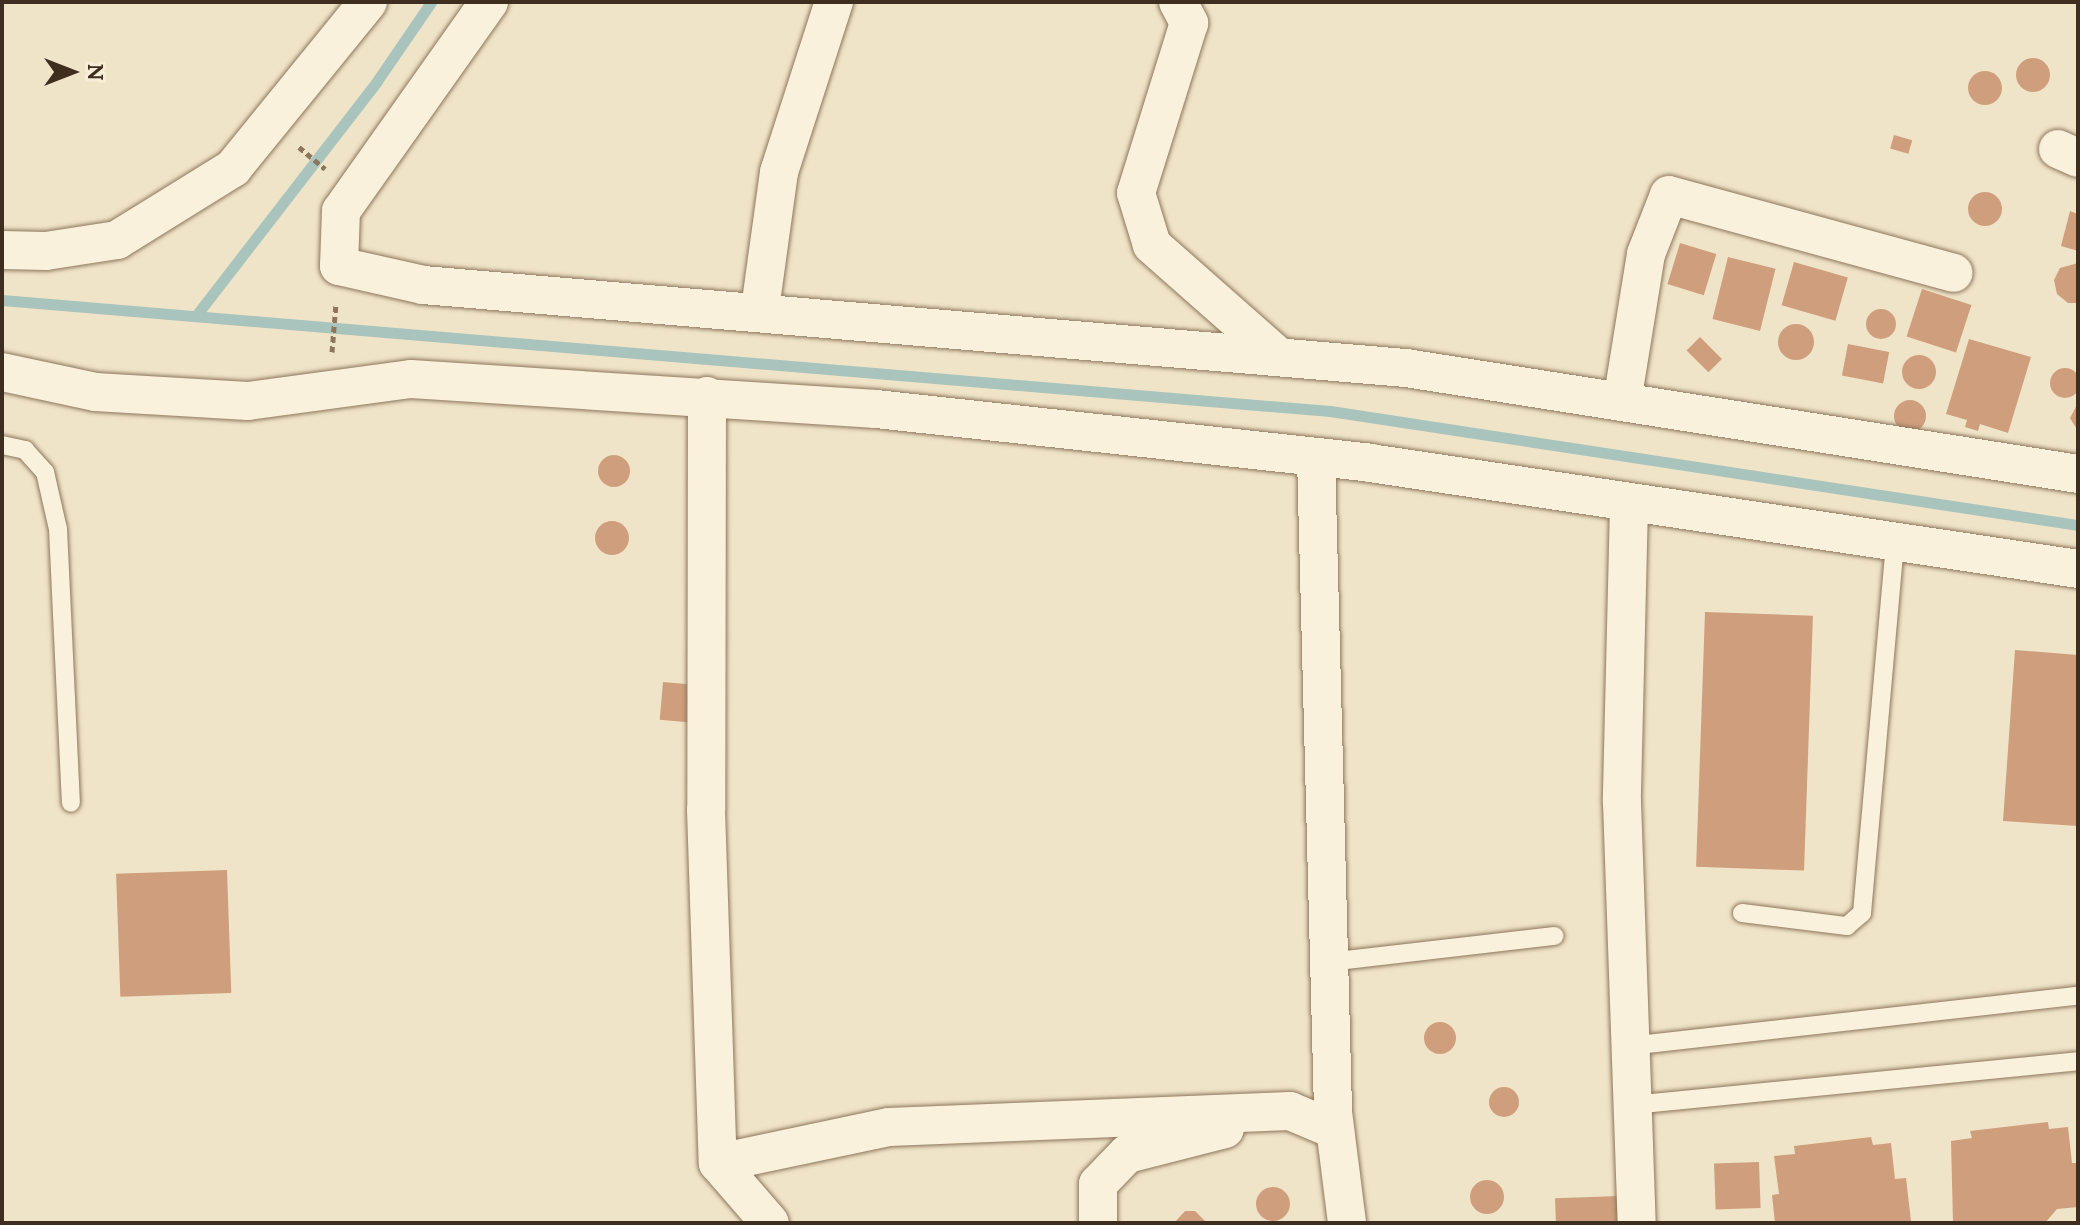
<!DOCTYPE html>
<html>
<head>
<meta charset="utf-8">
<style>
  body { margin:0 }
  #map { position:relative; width:2080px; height:1225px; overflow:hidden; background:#f0e4c8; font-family:Lora,serif }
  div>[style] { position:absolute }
  .stream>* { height:11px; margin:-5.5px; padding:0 5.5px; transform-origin:5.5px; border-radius:5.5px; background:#a9c4bc }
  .building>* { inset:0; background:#cf9f7d; transform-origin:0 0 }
  .round { border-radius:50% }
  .path>* { height:5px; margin-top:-2.5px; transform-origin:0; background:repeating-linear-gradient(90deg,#8d765c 0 6px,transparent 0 10px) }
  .roads { filter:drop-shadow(0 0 2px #8d765c) drop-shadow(0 0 2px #8d765c) }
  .lane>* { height:18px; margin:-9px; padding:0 9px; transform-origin:9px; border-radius:9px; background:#faf1dc }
  .street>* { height:38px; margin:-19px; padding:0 19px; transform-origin:19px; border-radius:19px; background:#faf1dc }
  span { translate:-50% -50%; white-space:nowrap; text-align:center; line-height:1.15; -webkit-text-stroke:8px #f7eed8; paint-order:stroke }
  .frame { position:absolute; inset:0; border:4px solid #3d2e20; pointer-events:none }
  .north { position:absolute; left:32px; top:32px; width:80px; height:80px; -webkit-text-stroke:6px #f7eed8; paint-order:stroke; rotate:90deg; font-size:22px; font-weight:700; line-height:32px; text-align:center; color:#3d2e20 }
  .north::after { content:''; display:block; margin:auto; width:28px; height:36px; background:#3d2e20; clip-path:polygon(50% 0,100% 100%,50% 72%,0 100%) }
</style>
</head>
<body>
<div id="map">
  <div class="stream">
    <div style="left:2px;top:300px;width:1333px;rotate:4.78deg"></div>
    <div style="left:1330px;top:411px;width:757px;rotate:8.67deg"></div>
    <div style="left:198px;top:313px;width:293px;rotate:-52.3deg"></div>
    <div style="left:377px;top:81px;width:96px;rotate:-55.6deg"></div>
  </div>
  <div class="building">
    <div class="round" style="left:2016px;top:58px;width:34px;height:34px"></div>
    <div class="round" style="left:1968px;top:71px;width:34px;height:34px"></div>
    <div style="left:1894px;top:135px;width:19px;height:14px;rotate:16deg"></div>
    <div class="round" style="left:1968px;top:192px;width:34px;height:34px"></div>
    <div style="clip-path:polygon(2070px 211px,2078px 214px,2078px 251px,2061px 246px)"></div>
    <div style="left:1680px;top:243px;width:38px;height:43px;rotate:17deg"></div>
    <div style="left:1728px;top:257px;width:49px;height:64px;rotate:14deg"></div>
    <div style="left:1794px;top:262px;width:56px;height:45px;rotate:16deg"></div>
    <div style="clip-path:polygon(2078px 263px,2078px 303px,2068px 303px,2057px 294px,2054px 280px,2060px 268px)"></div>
    <div style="left:1922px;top:289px;width:52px;height:50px;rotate:18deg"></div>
    <div class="round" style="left:1866px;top:309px;width:30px;height:30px"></div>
    <div class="round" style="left:1778px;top:324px;width:36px;height:36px"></div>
    <div style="left:1700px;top:337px;width:31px;height:19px;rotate:45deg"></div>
    <div style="clip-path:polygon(1969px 339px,2031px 357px,2008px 433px,1980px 424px,1978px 431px,1965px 427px,1967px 420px,1946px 414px)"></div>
    <div style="left:1848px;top:344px;width:42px;height:32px;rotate:11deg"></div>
    <div class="round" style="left:1902px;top:355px;width:34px;height:34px"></div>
    <div class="round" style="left:2050px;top:368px;width:30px;height:30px"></div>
    <div class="round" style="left:1894px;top:400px;width:32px;height:32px"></div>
    <div style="clip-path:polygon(2078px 403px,2078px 431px,2070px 418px)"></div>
    <div class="round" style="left:598px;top:455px;width:32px;height:32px"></div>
    <div class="round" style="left:595px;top:521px;width:34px;height:34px"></div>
    <div style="left:1705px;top:612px;width:108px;height:255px;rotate:2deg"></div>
    <div style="clip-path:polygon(2015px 650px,2078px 655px,2078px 826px,2003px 821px)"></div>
    <div style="left:663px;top:682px;width:34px;height:38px;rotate:5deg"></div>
    <div style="left:227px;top:870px;width:123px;height:111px;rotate:88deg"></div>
    <div class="round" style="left:1424px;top:1022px;width:32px;height:32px"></div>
    <div class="round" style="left:1489px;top:1087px;width:30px;height:30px"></div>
    <div style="clip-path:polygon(2048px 1122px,2049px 1129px,2068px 1127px,2072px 1163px,2078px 1163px,2078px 1207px,2057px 1209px,2045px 1223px,1953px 1223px,1951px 1141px,1972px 1138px,1970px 1131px)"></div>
    <div style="clip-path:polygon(1871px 1137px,1873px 1145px,1891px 1143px,1895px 1179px,1906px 1178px,1911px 1221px,1775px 1223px,1772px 1195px,1779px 1194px,1774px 1156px,1795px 1154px,1794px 1146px)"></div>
    <div style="left:1759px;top:1162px;width:46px;height:45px;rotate:88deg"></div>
    <div class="round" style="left:1470px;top:1180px;width:34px;height:34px"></div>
    <div class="round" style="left:1256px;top:1187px;width:34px;height:34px"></div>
    <div style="left:1619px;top:1196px;width:27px;height:64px;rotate:88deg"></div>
    <div style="clip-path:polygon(1195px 1211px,1207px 1223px,1174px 1223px,1185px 1211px)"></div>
  </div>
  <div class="path">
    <div style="left:299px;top:147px;width:34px;rotate:40deg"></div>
    <div style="left:332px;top:352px;width:49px;rotate:-85.3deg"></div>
  </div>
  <div class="roads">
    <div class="lane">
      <div style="left:2px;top:445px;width:24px;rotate:12deg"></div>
      <div style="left:25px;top:450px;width:30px;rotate:48deg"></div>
      <div style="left:45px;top:472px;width:58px;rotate:77.2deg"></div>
      <div style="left:58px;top:529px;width:274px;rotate:87.3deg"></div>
      <div style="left:1742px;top:913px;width:106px;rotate:7.1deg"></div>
      <div style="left:1847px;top:926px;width:20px;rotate:-41deg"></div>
      <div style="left:1862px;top:913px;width:369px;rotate:-84.9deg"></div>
      <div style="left:1329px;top:962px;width:227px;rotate:-6.6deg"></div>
      <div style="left:1629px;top:1046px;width:452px;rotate:-6.4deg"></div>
      <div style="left:1632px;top:1105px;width:448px;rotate:-5.6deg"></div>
    </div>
    <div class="street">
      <div style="left:489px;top:2px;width:256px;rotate:125.3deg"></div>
      <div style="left:341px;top:211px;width:55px;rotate:92.1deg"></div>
      <div style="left:339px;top:266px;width:86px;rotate:12.7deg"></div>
      <div style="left:423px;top:285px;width:986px;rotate:4.83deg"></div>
      <div style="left:1406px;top:368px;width:680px;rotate:8.96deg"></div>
      <div style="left:1178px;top:2px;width:24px;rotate:62deg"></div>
      <div style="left:1189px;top:23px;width:178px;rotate:107.3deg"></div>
      <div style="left:1136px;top:193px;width:54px;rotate:72.9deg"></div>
      <div style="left:1152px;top:245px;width:168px;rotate:41.4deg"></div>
      <div style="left:2058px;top:149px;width:22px;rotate:24deg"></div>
      <div style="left:2px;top:250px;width:44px;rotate:1.3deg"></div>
      <div style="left:46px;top:251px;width:72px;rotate:-8.8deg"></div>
      <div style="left:117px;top:240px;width:137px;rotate:-31.8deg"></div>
      <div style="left:233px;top:168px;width:214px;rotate:-50.9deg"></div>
      <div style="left:760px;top:309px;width:138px;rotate:-82.1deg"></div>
      <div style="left:779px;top:172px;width:179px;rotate:-72.1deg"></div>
      <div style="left:2px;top:372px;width:95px;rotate:12.1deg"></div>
      <div style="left:95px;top:392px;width:153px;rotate:3.4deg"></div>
      <div style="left:248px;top:401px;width:164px;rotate:-7.7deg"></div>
      <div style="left:411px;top:379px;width:466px;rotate:3.7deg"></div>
      <div style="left:876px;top:409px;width:497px;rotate:6.2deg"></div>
      <div style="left:1370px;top:463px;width:716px;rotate:8.51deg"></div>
      <div style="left:707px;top:396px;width:414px;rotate:90.1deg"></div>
      <div style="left:706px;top:810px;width:353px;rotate:88.1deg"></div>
      <div style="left:718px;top:1163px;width:79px;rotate:49.1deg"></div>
      <div style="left:1622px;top:402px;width:150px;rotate:-80.8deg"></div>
      <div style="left:1646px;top:254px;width:63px;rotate:-68.7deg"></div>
      <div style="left:1669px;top:195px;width:295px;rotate:15.3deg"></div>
      <div style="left:1316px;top:457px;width:655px;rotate:88.51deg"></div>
      <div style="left:1333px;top:1112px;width:112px;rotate:82.8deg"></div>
      <div style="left:1629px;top:505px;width:297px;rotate:91.4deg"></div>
      <div style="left:1622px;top:802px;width:421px;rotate:88deg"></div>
      <div style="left:718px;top:1163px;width:175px;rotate:-11.9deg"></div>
      <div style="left:889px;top:1127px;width:401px;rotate:-2.3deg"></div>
      <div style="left:1290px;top:1111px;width:49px;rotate:22.9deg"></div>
      <div style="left:1098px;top:1223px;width:39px;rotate:-90deg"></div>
      <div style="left:1098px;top:1184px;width:42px;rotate:-46deg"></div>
      <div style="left:1127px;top:1154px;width:101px;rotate:-14.3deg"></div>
    </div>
  </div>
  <div class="frame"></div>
  <div class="north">N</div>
</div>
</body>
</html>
